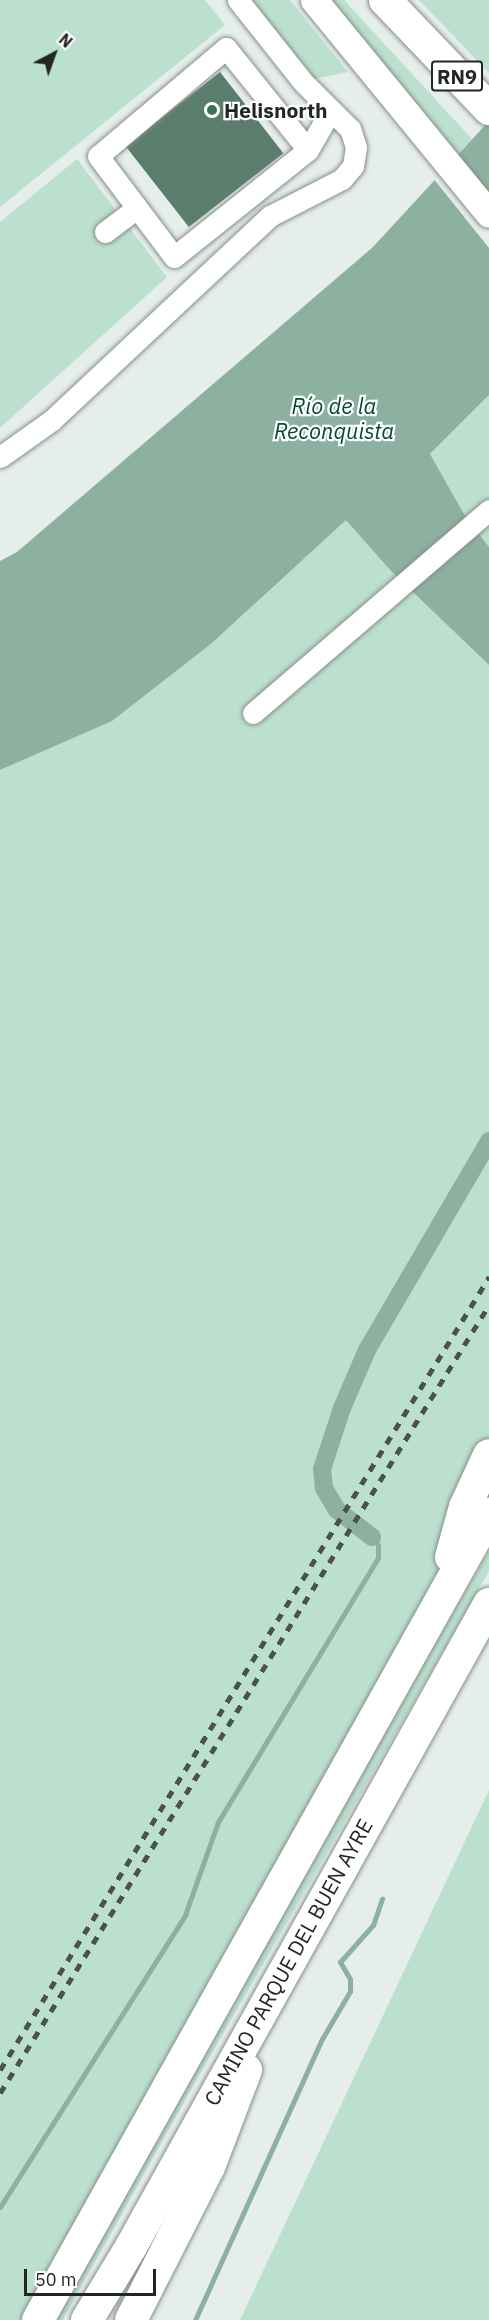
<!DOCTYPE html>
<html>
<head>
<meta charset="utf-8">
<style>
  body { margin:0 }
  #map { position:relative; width:489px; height:2320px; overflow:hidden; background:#e5eeea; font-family:"IBM Plex Sans",sans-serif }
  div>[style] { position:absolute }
  .green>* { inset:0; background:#bce0cf }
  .water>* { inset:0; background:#8db1a1 }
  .pier>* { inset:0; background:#e5eeea }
  .stream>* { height:5px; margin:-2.5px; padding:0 2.5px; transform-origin:2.5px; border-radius:2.5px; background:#8db1a1 }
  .canal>* { height:18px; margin:-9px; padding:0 9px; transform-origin:9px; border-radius:9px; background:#8db1a1 }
  .building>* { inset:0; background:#5b7d6e; transform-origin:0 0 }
  .roads { filter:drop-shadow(0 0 2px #878f8b) drop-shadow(0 0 2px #878f8b) }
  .minor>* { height:21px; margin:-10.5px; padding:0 10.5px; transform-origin:10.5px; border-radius:10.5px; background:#fff }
  .major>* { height:27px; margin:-13.5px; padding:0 13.5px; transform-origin:13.5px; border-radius:13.5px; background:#fff }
  .highway>* { height:32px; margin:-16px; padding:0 16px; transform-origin:16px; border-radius:16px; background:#fff }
  .rail>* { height:4.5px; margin-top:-2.25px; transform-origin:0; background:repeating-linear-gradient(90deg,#4c514e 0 8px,transparent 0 16px) }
  .dots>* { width:16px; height:16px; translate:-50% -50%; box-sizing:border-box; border:3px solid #fff; border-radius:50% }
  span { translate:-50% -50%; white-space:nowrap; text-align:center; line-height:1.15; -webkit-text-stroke:4.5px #fff; paint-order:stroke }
  .shield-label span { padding:2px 4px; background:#fff; border:2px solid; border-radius:4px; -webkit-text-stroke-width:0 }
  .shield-label { font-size:20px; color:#222624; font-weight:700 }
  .poi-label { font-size:21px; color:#222624; font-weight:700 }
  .left { translate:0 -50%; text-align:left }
  .street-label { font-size:21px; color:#222624 }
  .water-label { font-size:22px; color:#004933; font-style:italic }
  .north { position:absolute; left:24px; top:24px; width:60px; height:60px; -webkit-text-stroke:4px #fff; paint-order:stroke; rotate:41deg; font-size:16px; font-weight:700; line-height:24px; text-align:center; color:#222624 }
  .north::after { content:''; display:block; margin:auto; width:21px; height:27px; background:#222624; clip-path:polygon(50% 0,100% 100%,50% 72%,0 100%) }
  .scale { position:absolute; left:24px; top:2269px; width:132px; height:27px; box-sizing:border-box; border:3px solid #222624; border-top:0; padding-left:8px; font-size:18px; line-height:21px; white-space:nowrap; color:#222624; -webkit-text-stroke:4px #fff; paint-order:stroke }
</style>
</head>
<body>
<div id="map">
  <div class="green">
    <div style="clip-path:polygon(0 0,205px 0,225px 25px,0 207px)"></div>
    <div style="clip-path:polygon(247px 0,290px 0,348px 72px,314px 79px)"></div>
    <div style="clip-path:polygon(319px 0,344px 0,472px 139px,449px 164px)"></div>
    <div style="clip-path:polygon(419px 0,489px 0,489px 73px)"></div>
    <div style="clip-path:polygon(77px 159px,167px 277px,0 428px,0 222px)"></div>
    <div style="clip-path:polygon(489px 395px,489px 547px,464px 514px,430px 454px)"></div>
    <div style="clip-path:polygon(346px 519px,391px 571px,489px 665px,489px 1514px,27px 2320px,0 2320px,0 770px,112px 720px,212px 643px)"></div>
    <div style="clip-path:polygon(489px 1551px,489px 1571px,188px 2095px,63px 2320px,51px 2320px,370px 1754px)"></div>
    <div style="clip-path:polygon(489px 1790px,489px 2320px,240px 2320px)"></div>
  </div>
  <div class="water">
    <div style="clip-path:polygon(489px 121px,489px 395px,430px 454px,464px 514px,489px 547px,489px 665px,391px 571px,346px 520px,212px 643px,112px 721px,0 770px,0 561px,17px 552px,373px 247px)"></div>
  </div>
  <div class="pier">
    <div style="clip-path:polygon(447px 162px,489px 216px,489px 248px,433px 178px)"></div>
  </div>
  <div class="stream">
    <div style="left:0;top:2207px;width:346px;rotate:-57.6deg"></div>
    <div style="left:185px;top:1915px;width:99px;rotate:-70.5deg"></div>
    <div style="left:218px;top:1822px;width:309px;rotate:-58.8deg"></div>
    <div style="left:378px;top:1558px;width:13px;rotate:-90deg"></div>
    <div style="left:378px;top:1545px;width:10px;rotate:-127deg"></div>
    <div style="left:195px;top:2320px;width:308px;rotate:-65.7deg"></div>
    <div style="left:322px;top:2039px;width:56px;rotate:-59.7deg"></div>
    <div style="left:350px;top:1991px;width:12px;rotate:-90deg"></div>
    <div style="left:350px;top:1979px;width:20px;rotate:-120deg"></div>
    <div style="left:340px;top:1962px;width:50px;rotate:-48.3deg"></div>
    <div style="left:373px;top:1925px;width:28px;rotate:-71deg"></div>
  </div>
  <div class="canal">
    <div style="left:372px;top:1537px;width:44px;rotate:-142.4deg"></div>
    <div style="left:337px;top:1510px;width:26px;rotate:-121deg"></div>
    <div style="left:324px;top:1488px;width:19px;rotate:-96deg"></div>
    <div style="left:322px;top:1469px;width:64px;rotate:-71.8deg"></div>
    <div style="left:342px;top:1408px;width:63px;rotate:-66.7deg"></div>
    <div style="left:367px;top:1350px;width:242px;rotate:-59.7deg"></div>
  </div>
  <div class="building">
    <div style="left:220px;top:72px;width:103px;height:120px;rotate:52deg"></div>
  </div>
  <div class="roads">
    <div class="minor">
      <div style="left:308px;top:150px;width:131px;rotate:-128.8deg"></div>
      <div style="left:226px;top:48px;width:167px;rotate:139.8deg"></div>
      <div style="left:98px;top:156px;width:126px;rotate:53deg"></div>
      <div style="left:174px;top:257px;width:171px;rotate:-38.6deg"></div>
      <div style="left:308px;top:150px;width:46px;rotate:-60.1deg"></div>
      <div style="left:105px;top:232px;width:40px;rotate:-37deg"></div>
      <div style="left:0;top:457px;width:64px;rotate:-35.4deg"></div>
      <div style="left:52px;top:420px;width:299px;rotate:-43.1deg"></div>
      <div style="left:270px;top:216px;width:81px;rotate:-27.2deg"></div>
      <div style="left:342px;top:179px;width:17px;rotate:-50deg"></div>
      <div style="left:353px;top:166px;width:19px;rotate:-81deg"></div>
      <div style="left:356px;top:147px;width:19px;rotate:-108deg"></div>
      <div style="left:350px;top:129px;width:66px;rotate:-135deg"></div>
      <div style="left:303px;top:82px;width:105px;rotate:-128.4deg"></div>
      <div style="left:253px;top:713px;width:311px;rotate:-40.7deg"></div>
    </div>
    <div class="major">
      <div style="left:314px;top:0;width:276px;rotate:50.7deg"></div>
    </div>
    <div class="highway">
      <div style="left:385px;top:0;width:151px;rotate:46.3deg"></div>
      <div style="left:451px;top:1557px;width:52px;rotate:-74.4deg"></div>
      <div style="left:465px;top:1507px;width:57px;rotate:-65.2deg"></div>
      <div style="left:38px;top:2320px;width:924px;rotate:-60.77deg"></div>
      <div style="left:87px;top:2320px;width:87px;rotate:-59deg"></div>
      <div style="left:132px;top:2245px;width:734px;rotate:-60.88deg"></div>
      <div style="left:131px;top:2320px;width:172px;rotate:-63deg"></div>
      <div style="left:209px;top:2167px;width:104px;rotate:-69.1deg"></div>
    </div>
  </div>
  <div class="rail">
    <div style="left:0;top:2070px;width:932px;rotate:-58.34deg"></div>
    <div style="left:0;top:2093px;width:927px;rotate:-58.18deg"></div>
  </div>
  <div class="dots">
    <div style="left:212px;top:110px;background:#38725b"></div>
  </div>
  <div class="shield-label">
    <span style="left:457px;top:76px">RN9</span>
  </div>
  <div class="poi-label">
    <span class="left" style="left:224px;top:110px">Helisnorth</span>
  </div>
  <div class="street-label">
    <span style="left:288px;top:1962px;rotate:-61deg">CAMINO PARQUE DEL BUEN AYRE</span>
  </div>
  <div class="water-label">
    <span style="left:334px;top:418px">Río de la<br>Reconquista</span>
  </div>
  <div class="north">N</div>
  <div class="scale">50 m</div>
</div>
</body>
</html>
